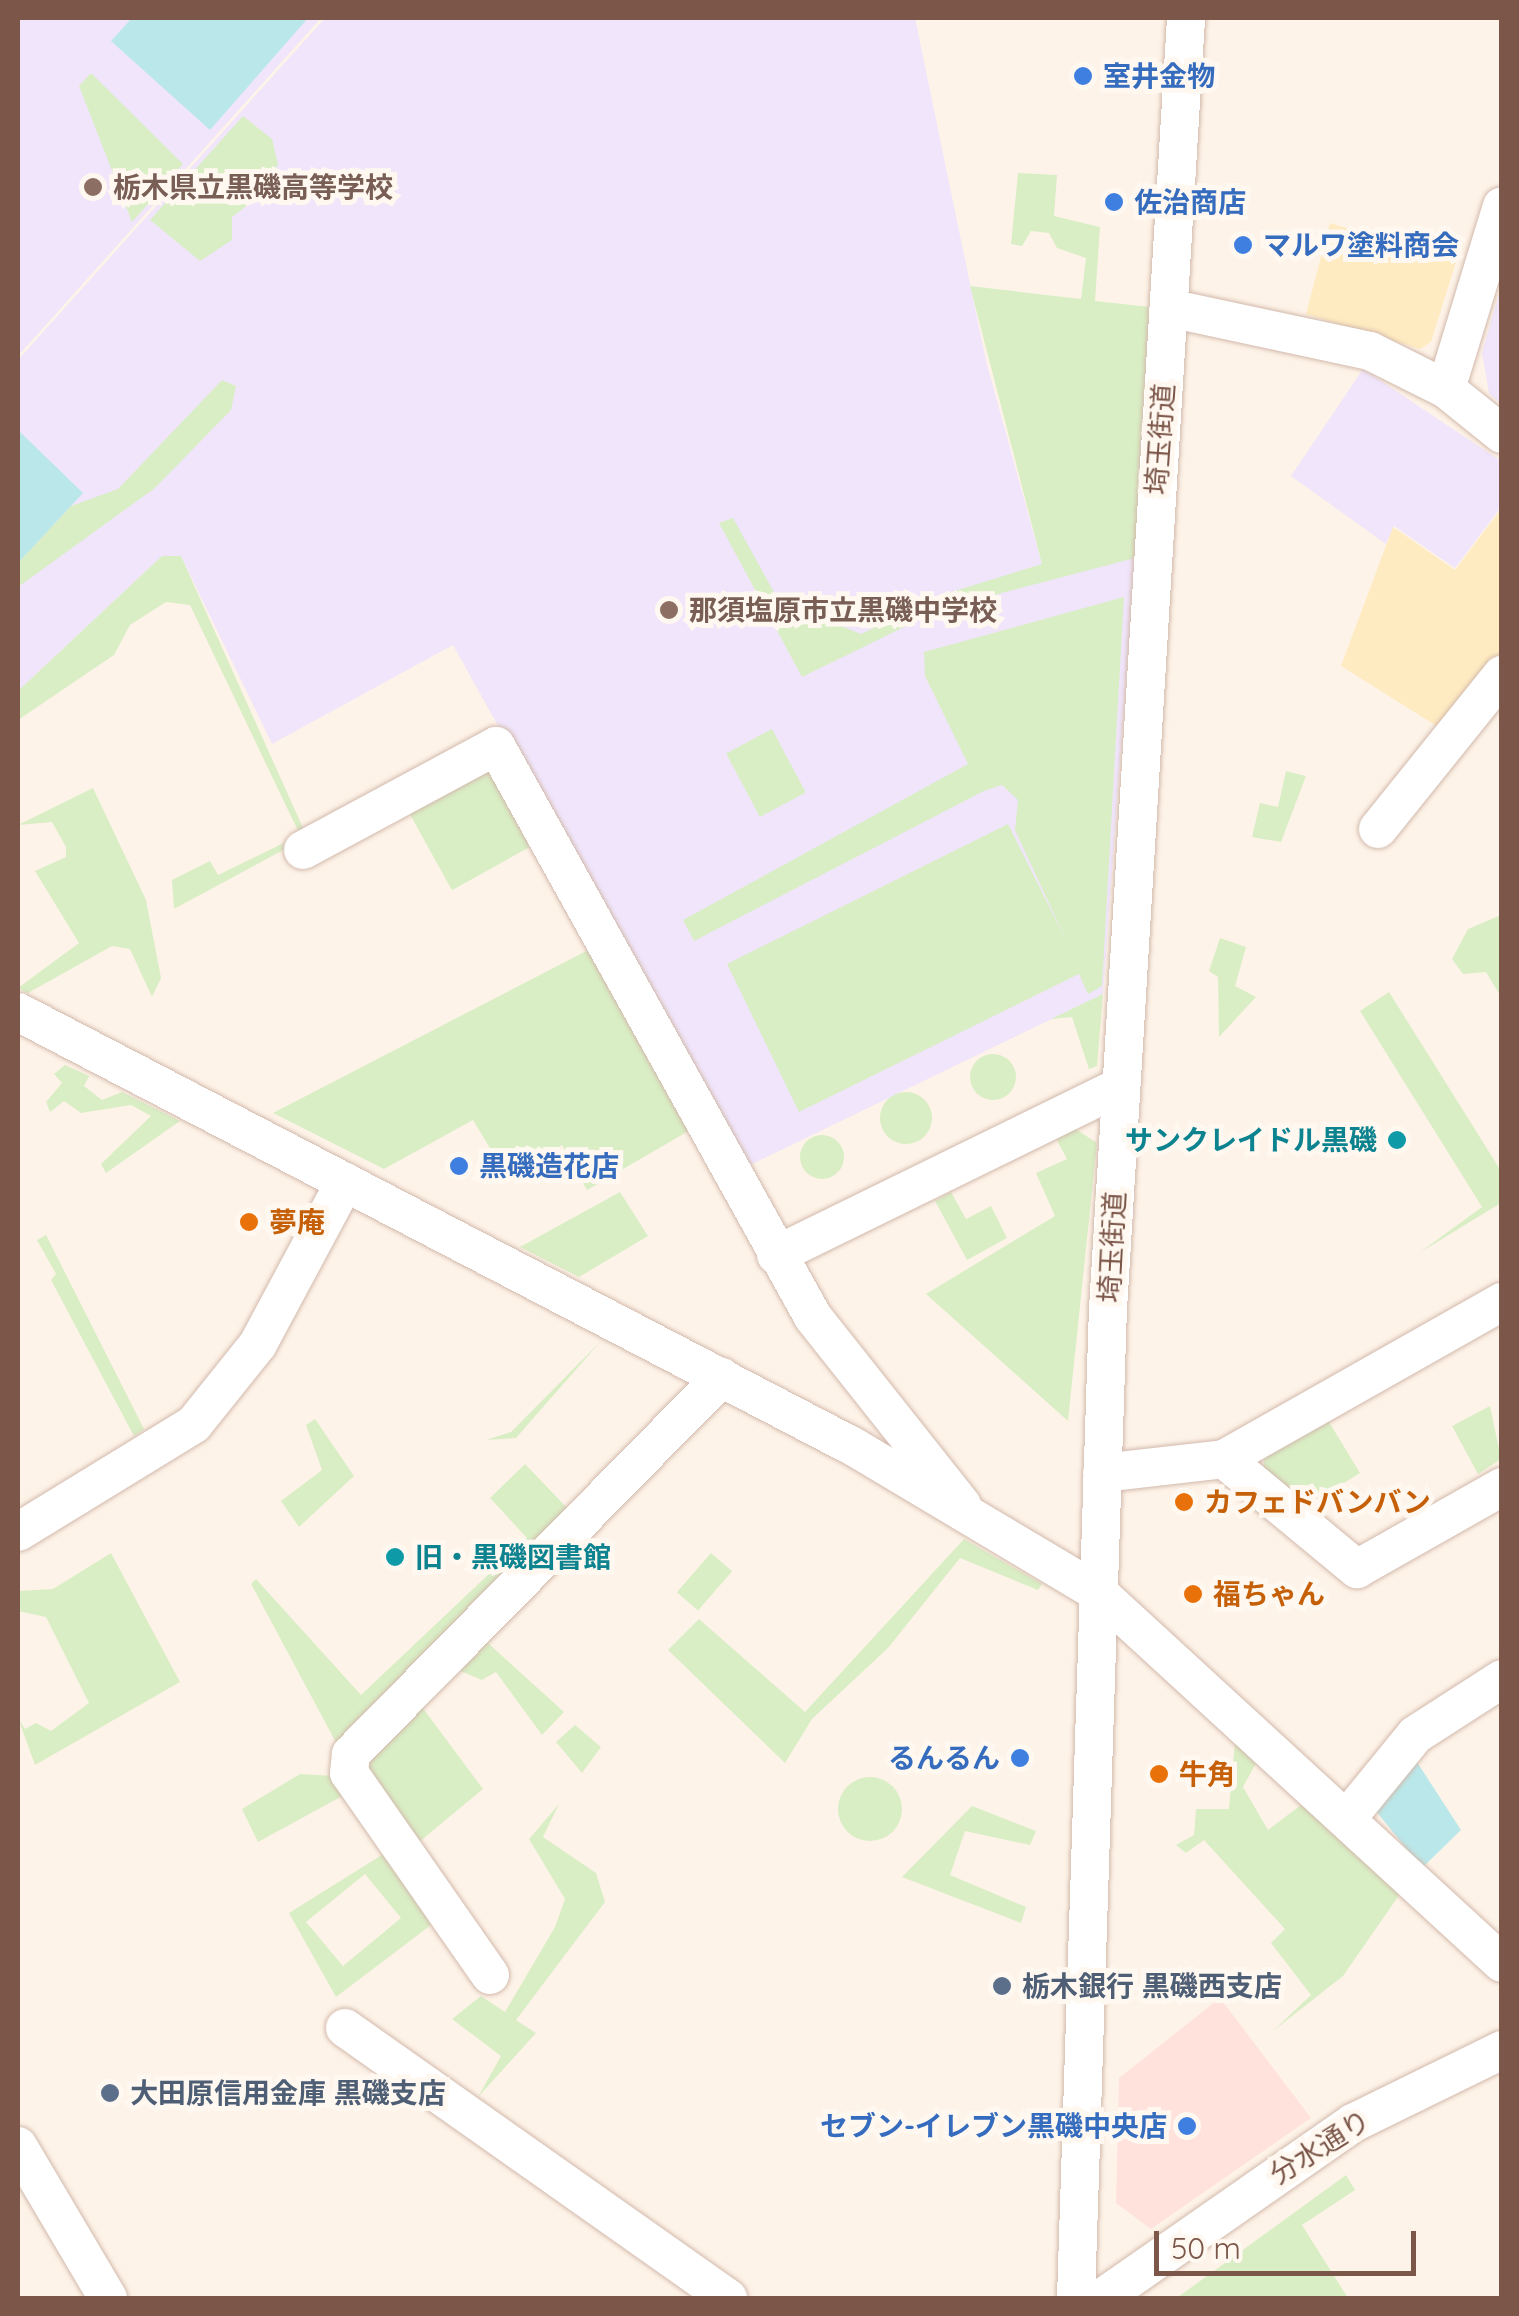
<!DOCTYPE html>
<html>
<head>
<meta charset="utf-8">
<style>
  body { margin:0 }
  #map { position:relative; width:1519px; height:2316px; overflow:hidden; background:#fef3e8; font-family:Quicksand,"Noto Sans JP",sans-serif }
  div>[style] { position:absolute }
  .commercial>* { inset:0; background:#ffe2db }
  .education>* { inset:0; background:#f0e5fb }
  .green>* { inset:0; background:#d9eec5; transform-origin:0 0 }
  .round { border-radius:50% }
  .sand>* { inset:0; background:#ffebc1 }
  .water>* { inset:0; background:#bae8ea }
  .roads { filter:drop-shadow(0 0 2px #d2b9ac) drop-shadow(0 0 2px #d2b9ac) }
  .minor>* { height:38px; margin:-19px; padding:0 19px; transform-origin:19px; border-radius:19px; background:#fff }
  .dots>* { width:28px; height:28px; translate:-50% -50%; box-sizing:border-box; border:5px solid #fff8f0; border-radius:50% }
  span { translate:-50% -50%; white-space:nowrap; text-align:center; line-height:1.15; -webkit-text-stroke:10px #fff8f0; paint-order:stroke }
  .shop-label { font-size:28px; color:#366cbe; font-weight:700 }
  .left { translate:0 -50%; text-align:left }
  .right { translate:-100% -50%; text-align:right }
  .education-label { font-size:28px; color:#785e54; font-weight:700 }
  .street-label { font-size:28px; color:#7b5649 }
  .culture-label { font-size:28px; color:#0d838f; font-weight:700 }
  .food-label { font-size:28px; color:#c56008; font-weight:700 }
  .service-label { font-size:28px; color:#4e5e75; font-weight:700 }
  .frame { position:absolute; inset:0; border:20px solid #7b5649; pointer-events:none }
  .scale { position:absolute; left:1154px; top:2231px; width:262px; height:45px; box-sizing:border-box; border:5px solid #7b5649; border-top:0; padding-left:12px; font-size:30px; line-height:35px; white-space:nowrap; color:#7b5649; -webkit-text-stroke:8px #fff8f0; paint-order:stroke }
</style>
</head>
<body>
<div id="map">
  <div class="commercial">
    <div style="clip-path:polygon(1220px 1998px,1311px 2118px,1151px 2229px,1116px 2203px,1119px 2078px)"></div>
  </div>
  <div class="education">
    <div style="clip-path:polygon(18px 18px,321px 18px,18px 356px)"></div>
    <div style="clip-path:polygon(325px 18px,915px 18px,986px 361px,1045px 575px,1135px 558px,1103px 994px,744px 1168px,453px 645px,272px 744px,181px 556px,162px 556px,18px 691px,18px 360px)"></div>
    <div style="clip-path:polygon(1501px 287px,1501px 404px,1489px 393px,1482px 353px)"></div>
    <div style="clip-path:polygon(1363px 369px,1501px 461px,1501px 507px,1455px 568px,1394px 526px,1386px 544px,1291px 476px)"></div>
  </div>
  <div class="green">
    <div style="clip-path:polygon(91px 73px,183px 164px,132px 222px,79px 86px)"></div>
    <div style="clip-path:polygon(243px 116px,272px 139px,278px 164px,261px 195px,232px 217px,232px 240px,200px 261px,150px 220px)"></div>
    <div style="clip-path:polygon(1018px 173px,1057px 175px,1054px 216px,1100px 227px,1095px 301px,1150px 307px,1135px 558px,941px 609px,802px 677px,719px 523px,733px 518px,790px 621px,807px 612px,861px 634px,938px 596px,1042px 564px,970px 286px,1081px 299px,1086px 258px,1057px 248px,1049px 233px,1031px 231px,1022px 246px,1011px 244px)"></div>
    <div style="clip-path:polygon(222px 380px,236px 386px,231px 410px,155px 488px,18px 587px,18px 563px,71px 506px,118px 489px)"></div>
    <div style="clip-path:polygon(162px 556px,181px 556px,303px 828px,352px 813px,174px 909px,172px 880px,210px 861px,218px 875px,300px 835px,190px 605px,166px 602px,130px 625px,114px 655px,18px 720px,18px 691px)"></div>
    <div style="clip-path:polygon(1124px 597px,1102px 986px,1088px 994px,1079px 974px,799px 1112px,727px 964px,1008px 824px,1067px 942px,1015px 830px,1018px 800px,1002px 785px,984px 791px,694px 941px,683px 920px,968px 764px,925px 676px,924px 652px)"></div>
    <div style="left:772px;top:729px;width:72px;height:52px;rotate:62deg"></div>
    <div style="left:489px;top:761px;width:95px;height:95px;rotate:61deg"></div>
    <div style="clip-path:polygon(1286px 771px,1306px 776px,1281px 842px,1252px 837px,1260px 803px,1278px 807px)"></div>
    <div style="clip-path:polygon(93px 788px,146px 900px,161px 978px,152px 997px,130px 949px,112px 946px,28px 993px,18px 988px,79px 943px,35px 871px,66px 857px,66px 847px,52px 822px,18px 825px)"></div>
    <div style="clip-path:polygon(1501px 915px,1502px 915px,1501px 997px,1486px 972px,1463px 974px,1452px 959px,1468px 929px)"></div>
    <div style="clip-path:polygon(1220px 938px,1246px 947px,1235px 986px,1256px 997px,1219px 1037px,1218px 977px,1209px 971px)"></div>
    <div style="clip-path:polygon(592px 948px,692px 1129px,587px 1190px,562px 1145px,508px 1178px,473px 1120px,384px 1169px,273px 1113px)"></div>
    <div style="clip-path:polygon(1389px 992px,1501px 1171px,1501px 1203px,1419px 1253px,1482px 1207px,1360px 1011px)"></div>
    <div style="clip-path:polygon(1103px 994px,1097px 1066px,1089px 1069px,1072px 1017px,1051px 1019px)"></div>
    <div class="round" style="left:970px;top:1054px;width:46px;height:46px"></div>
    <div style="clip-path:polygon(65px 1065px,89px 1076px,84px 1086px,102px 1100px,122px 1092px,180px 1121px,106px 1173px,101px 1164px,151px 1116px,131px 1105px,81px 1113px,64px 1101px,50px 1112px,46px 1102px,62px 1083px,54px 1074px)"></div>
    <div class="round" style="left:880px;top:1092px;width:52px;height:52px"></div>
    <div style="clip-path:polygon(1071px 1126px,1097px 1143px,1068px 1421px,926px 1294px,1055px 1216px,1036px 1173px,1067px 1159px,1054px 1135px)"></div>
    <div class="round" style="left:800px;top:1135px;width:44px;height:44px"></div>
    <div style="clip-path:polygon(620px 1192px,648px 1236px,579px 1277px,520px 1247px)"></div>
    <div style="clip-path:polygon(951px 1192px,966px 1219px,991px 1206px,1007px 1238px,967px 1260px,935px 1201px)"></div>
    <div style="clip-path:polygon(46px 1235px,144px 1429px,134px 1436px,51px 1280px,56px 1274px,37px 1240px)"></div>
    <div style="clip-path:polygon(601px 1341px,516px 1438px,486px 1440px,511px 1432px)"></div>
    <div style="clip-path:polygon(1490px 1406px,1501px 1459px,1478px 1474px,1452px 1426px)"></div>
    <div style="clip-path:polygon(1326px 1417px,1360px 1473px,1299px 1511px,1262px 1479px,1265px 1455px)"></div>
    <div style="clip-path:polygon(315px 1419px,354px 1476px,299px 1527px,281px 1501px,322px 1470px,306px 1425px)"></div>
    <div style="clip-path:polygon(525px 1464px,574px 1515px,339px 1748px,251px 1584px,256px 1579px,361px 1695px,527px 1538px,490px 1498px)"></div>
    <div style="clip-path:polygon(964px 1539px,1042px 1584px,1038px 1590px,960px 1558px,888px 1648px,812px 1719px,785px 1763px,668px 1650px,699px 1619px,805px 1712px)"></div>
    <div style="clip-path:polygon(111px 1553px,180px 1682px,35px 1765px,18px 1718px,25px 1729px,36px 1723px,51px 1731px,89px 1703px,46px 1617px,18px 1611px,18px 1591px,53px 1589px)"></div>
    <div style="left:711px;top:1553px;width:28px;height:52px;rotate:41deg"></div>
    <div style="clip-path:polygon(488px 1643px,564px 1712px,542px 1735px,496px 1672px,482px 1680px,458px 1670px)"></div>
    <div style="clip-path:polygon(422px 1707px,483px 1789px,413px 1847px,361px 1765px)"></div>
    <div style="clip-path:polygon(575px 1725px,601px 1747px,582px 1773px,556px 1742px)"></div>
    <div style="clip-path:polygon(1235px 1742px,1256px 1763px,1243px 1787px,1268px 1830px,1305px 1802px,1402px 1891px,1343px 1976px,1273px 2031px,1311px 1995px,1271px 1943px,1285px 1929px,1204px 1840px,1186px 1853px,1176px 1845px,1194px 1835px,1196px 1809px,1229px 1809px)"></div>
    <div style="clip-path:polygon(300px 1774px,336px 1776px,346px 1794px,258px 1842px,242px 1809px)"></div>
    <div class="round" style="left:838px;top:1777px;width:64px;height:64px"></div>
    <div style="clip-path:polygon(559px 1804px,543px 1837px,596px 1873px,605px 1902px,516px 2020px,536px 2033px,478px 2097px,501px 2056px,452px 2019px,481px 1996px,505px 2012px,555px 1927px,565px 1899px,529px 1839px)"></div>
    <div style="clip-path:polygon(972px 1806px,1036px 1831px,1030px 1845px,965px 1831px,950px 1875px,1026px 1907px,1021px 1923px,902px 1877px)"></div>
    <div style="clip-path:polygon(evenodd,385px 1853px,431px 1925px,336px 1997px,289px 1913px,385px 1853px,365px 1874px,401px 1918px,343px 1966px,306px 1922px,365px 1874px)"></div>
    <div style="clip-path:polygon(1346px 2175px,1355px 2190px,1302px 2225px,1348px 2298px,1178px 2297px)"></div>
  </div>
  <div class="sand">
    <div style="clip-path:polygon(1330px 223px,1456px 262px,1431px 342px,1420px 349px,1306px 314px)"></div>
    <div style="clip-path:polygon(1501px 509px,1501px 656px,1443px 730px,1341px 666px,1393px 527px,1455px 570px)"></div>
  </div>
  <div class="water">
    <div style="clip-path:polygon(132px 18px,308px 18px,210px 130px,111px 41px)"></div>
    <div style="clip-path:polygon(18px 430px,83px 493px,18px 563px)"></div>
    <div style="clip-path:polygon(1415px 1759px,1461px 1830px,1422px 1868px,1376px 1811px)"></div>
  </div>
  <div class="roads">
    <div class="minor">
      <div style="left:1169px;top:308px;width:206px;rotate:12.1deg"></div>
      <div style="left:1370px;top:351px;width:85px;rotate:26.6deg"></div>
      <div style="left:1446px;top:389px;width:72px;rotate:38.8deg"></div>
      <div style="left:1446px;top:389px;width:191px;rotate:-73deg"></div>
      <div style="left:1378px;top:829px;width:198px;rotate:-51.2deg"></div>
      <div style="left:303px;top:850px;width:219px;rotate:-28.3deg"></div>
      <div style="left:496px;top:746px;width:653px;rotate:60.96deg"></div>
      <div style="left:813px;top:1317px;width:240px;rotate:51.6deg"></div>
      <div style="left:18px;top:1012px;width:942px;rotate:27.49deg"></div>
      <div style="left:854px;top:1447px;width:285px;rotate:30.8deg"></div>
      <div style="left:1099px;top:1593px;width:547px;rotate:42.56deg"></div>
      <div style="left:776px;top:1255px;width:384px;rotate:-26.1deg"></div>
      <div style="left:1224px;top:1459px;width:173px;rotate:39.6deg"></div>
      <div style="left:1357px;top:1569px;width:167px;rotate:-29.5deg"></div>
      <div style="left:1102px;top:1473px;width:123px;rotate:-6.5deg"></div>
      <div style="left:1224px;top:1459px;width:319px;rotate:-29.5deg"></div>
      <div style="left:18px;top:1532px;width:206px;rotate:-31.5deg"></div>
      <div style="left:194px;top:1424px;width:102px;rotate:-51.3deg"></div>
      <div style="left:258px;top:1344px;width:184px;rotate:-61.8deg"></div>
      <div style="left:1349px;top:1816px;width:104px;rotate:-50.8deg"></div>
      <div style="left:1415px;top:1735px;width:103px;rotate:-32.8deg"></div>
      <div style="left:490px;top:1975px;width:246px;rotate:-124.9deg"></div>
      <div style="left:349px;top:1773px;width:19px;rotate:-84deg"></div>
      <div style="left:351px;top:1754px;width:529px;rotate:-45.46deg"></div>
      <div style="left:345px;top:2028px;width:469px;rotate:35.2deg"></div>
      <div style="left:18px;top:2146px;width:177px;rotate:59.4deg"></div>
      <div style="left:1076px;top:2298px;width:990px;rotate:-88.15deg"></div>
      <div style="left:1108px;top:1309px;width:1293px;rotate:-86.54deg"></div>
      <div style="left:1102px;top:2298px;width:306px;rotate:-34.9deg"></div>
      <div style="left:1353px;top:2123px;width:166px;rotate:-26.1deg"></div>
    </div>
  </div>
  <div class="dots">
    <div style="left:1083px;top:76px;background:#3f7fe0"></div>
    <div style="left:93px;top:187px;background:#8d6e63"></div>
    <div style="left:1114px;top:202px;background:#3f7fe0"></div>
    <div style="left:1243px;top:245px;background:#3f7fe0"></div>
    <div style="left:669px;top:610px;background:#8d6e63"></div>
    <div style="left:1397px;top:1140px;background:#0f9aa8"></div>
    <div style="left:459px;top:1166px;background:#3f7fe0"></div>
    <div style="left:249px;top:1222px;background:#e8710a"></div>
    <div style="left:1184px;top:1502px;background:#e8710a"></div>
    <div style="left:395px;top:1557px;background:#0f9aa8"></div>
    <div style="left:1193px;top:1594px;background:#e8710a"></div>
    <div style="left:1020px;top:1758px;background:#3f7fe0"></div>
    <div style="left:1159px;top:1774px;background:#e8710a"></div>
    <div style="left:1002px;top:1986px;background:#5c6f8a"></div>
    <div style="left:110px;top:2093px;background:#5c6f8a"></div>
    <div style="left:1187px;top:2126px;background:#3f7fe0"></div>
  </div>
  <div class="shop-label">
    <span class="left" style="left:1103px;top:76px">室井金物</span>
    <span class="left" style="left:1134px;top:202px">佐治商店</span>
    <span class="left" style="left:1263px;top:245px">マルワ塗料商会</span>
    <span class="left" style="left:479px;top:1166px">黒磯造花店</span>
    <span class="right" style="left:1000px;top:1758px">るんるん</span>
    <span class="right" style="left:1167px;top:2126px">セブン-イレブン黒磯中央店</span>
  </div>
  <div class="education-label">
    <span class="left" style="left:113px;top:187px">栃木県立黒磯高等学校</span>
    <span class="left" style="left:689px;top:610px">那須塩原市立黒磯中学校</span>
  </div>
  <div class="street-label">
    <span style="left:1160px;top:439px;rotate:-86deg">埼玉街道</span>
    <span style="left:1112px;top:1247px;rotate:-87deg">埼玉街道</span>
    <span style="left:1320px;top:2147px;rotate:-32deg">分水通り</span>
  </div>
  <div class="culture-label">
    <span class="right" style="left:1377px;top:1140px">サンクレイドル黒磯</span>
    <span class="left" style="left:415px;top:1557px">旧・黒磯図書館</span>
  </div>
  <div class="food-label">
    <span class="left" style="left:269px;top:1222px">夢庵</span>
    <span class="left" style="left:1204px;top:1502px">カフェドバンバン</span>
    <span class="left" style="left:1213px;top:1594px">福ちゃん</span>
    <span class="left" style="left:1179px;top:1774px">牛角</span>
  </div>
  <div class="service-label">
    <span class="left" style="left:1022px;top:1986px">栃木銀行 黒磯西支店</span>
    <span class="left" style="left:130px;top:2093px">大田原信用金庫 黒磯支店</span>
  </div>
  <div class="frame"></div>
  <div class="scale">50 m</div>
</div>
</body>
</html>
